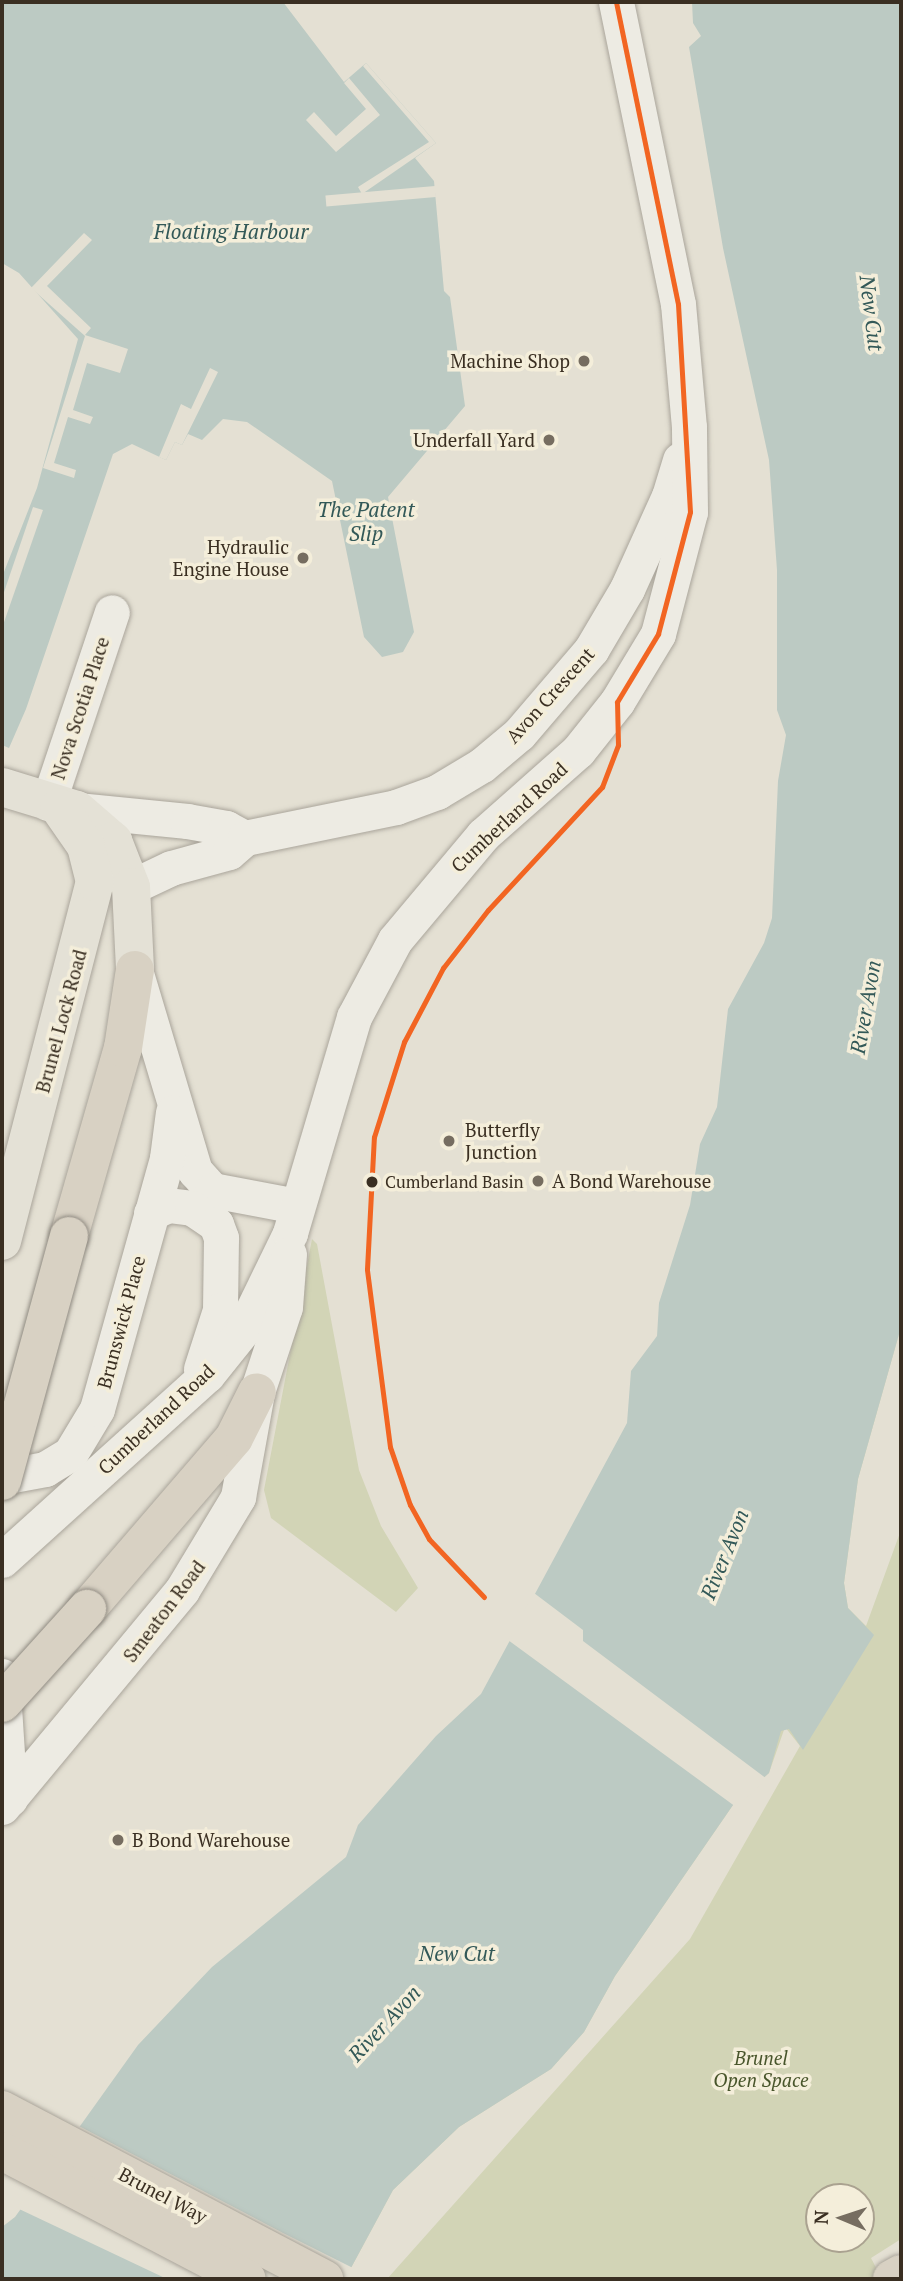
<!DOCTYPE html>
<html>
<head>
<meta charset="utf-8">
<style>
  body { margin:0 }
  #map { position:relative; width:903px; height:2281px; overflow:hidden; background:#e4e0d3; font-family:"PT Serif",serif }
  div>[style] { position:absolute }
  .green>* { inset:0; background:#d2d4b6 }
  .water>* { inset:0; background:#bccac3 }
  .pier>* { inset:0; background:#e4e0d3; transform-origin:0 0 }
  .roads { filter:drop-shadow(0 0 2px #aaa59b) drop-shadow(0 0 2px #aaa59b) }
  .minor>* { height:35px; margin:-17.5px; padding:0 17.5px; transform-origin:17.5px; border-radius:17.5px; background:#edebe3 }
  .major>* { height:38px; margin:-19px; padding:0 19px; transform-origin:19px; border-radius:19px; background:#e4e1d6 }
  .highway>* { height:38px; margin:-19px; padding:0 19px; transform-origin:19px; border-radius:19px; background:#d8d1c3 }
  .bridges { filter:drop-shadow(0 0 2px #908b82) drop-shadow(0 0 2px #908b82) }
  .highway-bridge>* { height:38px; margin:-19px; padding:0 19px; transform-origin:19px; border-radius:19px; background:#d8d1c3 }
  .bus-1>* { height:5px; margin:-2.5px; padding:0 2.5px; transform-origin:2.5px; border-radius:2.5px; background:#f26522 }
  .dots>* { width:19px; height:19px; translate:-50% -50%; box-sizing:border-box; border:4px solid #f4eeda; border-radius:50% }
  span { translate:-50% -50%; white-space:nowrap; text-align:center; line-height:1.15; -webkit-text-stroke:7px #f4eeda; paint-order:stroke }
  .bus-label { font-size:17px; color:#3a2f22 }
  .left { translate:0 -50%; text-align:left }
  .poi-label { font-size:19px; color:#3a2f22 }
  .right { translate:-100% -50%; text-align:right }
  .street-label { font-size:19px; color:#3a2f22 }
  .park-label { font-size:19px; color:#48552b; font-style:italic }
  .water-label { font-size:21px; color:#335958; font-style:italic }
  .frame { position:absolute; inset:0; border:4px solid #3a2f22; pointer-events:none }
  .north { position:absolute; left:805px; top:2183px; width:70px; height:70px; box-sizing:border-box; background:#f4eeda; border:2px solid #aaa290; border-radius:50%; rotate:272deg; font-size:19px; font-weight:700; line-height:28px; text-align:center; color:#3a2f22 }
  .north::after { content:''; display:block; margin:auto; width:24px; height:32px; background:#766d60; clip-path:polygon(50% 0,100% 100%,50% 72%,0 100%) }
</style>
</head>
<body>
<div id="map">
  <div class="green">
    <div style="clip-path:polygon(312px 1239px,317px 1244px,359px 1470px,381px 1526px,418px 1588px,396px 1612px,271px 1518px,264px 1490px)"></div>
    <div style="clip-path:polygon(evenodd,901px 1327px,858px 1479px,844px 1583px,848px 1608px,866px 1626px,901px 1530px,901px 2239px,871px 2258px,882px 2279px,387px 2279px,690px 1939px,800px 1746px,785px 1727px,769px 1773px,733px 1805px,615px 1976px,584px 2032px,551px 2069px,459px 2127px,393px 2190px,345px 2279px,171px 2279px,794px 1659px,901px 1327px,819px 2197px,861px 2197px,861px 2239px,819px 2239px,819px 2197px)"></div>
  </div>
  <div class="water">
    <div style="clip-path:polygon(2px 2px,283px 2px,344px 82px,366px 63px,436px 143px,415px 158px,434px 181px,444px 291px,450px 297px,465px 406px,388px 497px,414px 632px,403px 652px,382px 657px,364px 637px,332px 481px,247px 422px,223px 419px,202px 440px,188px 434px,182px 445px,175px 442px,166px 460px,132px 444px,113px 454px,26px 709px,9px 748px,2px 745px,2px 577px,37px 488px,78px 339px,19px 273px,2px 263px)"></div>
    <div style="clip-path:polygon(692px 2px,901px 2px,901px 1327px,858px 1479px,844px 1583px,848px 1608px,874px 1635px,803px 1750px,789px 1729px,781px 1731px,769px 1773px,733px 1805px,615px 1976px,584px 2032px,551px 2069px,459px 2127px,393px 2190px,345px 2279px,2px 2279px,2px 2227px,15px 2217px,138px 2045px,212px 1967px,346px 1857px,358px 1825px,436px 1736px,481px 1694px,627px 1423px,631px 1371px,657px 1336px,659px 1303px,690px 1205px,700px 1144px,717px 1107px,728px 1009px,764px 943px,772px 918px,778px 781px,786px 735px,777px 710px,777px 570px,769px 460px,723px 248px,689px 47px,701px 36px,693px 23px)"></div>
  </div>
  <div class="pier">
    <div style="clip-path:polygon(366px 63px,436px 143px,362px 194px,358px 187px,429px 142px,363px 66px)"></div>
    <div style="clip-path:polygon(349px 78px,380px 115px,336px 152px,306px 120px,314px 112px,336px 136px,366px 109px,344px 83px)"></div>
    <div style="left:435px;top:186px;width:11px;height:110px;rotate:85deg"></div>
    <div style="clip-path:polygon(84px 233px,92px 240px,47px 286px,91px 328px,85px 335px,128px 349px,120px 373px,87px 363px,73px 410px,93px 417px,90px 424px,68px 417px,54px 463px,76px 470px,74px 478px,43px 468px,85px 336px,31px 288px)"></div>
    <div style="clip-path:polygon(210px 368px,218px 372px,182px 445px,175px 442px,166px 460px,159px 457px,181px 404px,191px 409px)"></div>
    <div style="clip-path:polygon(33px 507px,43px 510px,2px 628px,2px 598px)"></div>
    <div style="clip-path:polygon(534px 1593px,583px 1630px,583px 1641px,767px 1779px,736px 1807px,508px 1640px)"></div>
    <div style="clip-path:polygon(77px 2125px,283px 2233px,355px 2269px,349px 2279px,167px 2279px,17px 2208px)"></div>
  </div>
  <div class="roads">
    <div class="minor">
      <div style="left:48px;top:803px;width:201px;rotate:-71.5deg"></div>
      <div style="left:77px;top:810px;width:111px;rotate:5.7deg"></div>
      <div style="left:187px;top:821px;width:40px;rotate:10deg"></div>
      <div style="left:226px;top:828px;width:21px;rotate:28deg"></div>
      <div style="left:131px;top:887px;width:44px;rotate:-25.4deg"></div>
      <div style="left:171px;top:868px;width:60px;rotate:-15.4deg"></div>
      <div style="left:229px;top:852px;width:21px;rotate:-41deg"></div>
      <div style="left:245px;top:838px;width:154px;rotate:-11.6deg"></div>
      <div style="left:396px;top:807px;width:44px;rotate:-20.1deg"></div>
      <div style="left:437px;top:792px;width:52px;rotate:-31deg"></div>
      <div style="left:482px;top:765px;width:48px;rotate:-40deg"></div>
      <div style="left:519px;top:734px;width:111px;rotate:-49.4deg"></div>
      <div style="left:591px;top:650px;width:71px;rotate:-59.5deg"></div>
      <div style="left:627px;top:589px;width:102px;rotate:-65.7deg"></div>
      <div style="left:669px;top:496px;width:38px;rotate:-73deg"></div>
      <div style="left:135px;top:970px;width:210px;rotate:73.4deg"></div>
      <div style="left:195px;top:1171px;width:25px;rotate:48deg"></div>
      <div style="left:212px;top:1190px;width:86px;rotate:10.7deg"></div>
      <div style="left:151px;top:1213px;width:19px;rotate:-25deg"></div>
      <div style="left:168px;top:1205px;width:24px;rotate:7deg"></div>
      <div style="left:192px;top:1208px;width:29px;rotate:34deg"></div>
      <div style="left:216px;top:1224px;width:15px;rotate:70deg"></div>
      <div style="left:221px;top:1238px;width:72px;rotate:90.8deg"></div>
      <div style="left:220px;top:1310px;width:62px;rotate:107.9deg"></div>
      <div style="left:2px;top:1477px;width:44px;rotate:-10.5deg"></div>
      <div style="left:45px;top:1469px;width:29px;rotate:-31deg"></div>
      <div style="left:70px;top:1454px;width:52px;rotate:-59deg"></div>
      <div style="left:97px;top:1409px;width:261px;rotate:-74.4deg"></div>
      <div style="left:167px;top:1158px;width:46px;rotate:-82.6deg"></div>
      <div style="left:2px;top:1560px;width:276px;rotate:-42.1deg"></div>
      <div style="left:207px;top:1375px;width:58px;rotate:-51.3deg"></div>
      <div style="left:243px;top:1330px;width:108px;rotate:-64.1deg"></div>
      <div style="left:290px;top:1233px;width:225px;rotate:-73.5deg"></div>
      <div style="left:354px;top:1017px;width:87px;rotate:-62deg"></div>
      <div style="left:395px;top:940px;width:137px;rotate:-50deg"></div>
      <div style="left:483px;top:835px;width:127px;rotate:-41.5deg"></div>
      <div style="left:578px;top:751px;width:63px;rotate:-51.5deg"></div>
      <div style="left:617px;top:702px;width:79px;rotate:-58.9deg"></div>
      <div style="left:658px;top:634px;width:126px;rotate:-75.3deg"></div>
      <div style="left:690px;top:512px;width:85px;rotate:-90.7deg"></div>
      <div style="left:689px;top:427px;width:123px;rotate:-95.1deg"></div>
      <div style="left:678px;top:304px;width:308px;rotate:-101.6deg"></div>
      <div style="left:2px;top:1676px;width:123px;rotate:86.3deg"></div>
      <div style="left:2px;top:1807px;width:282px;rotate:-50.3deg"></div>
      <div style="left:182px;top:1590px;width:109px;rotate:-58.9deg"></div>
      <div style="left:238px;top:1497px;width:107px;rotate:-79.7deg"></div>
      <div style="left:257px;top:1392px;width:89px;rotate:-71.8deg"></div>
      <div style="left:285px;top:1307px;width:53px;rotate:-85.7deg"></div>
    </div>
    <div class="major">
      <div style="left:2px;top:787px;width:78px;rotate:17deg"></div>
      <div style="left:77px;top:810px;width:48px;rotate:40.7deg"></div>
      <div style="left:113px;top:841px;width:49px;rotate:68.6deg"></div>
      <div style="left:131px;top:887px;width:83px;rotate:87.2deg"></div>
      <div style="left:2px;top:1241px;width:371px;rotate:-75.5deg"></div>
      <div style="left:95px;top:882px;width:37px;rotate:-104deg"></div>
      <div style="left:86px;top:846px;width:47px;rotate:-124.7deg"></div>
    </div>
    <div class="highway">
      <div style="left:69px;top:1236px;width:196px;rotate:-74deg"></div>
      <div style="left:123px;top:1048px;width:79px;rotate:-81.3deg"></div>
      <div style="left:87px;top:1609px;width:225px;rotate:-49.3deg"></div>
      <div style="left:234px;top:1438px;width:51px;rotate:-63.4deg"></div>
      <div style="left:2px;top:2110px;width:364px;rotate:27.7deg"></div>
      <div style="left:2px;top:2151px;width:276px;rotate:27.6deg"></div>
      <div style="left:892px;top:2279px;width:10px;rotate:-29deg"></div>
    </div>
  </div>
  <div class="bridges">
    <div class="highway-bridge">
      <div style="left:2px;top:1481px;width:254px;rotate:-74.7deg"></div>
      <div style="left:2px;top:1703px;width:127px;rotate:-47.9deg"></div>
    </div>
  </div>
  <div class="bus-1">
    <div style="left:616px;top:2px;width:308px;rotate:78.4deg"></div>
    <div style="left:678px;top:304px;width:208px;rotate:86.7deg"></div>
    <div style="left:690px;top:512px;width:126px;rotate:104.7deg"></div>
    <div style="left:658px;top:634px;width:79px;rotate:121.1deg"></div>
    <div style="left:484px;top:1597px;width:80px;rotate:-133.5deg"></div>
    <div style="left:429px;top:1539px;width:39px;rotate:-119deg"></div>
    <div style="left:410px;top:1505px;width:61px;rotate:-109deg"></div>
    <div style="left:390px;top:1447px;width:179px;rotate:-97.4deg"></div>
    <div style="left:367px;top:1269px;width:132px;rotate:-87deg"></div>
    <div style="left:374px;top:1137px;width:100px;rotate:-72.5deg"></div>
    <div style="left:404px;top:1042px;width:84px;rotate:-62.2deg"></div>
    <div style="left:443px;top:968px;width:73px;rotate:-52.2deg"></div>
    <div style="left:488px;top:910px;width:168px;rotate:-47.2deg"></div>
    <div style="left:602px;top:787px;width:45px;rotate:-69.1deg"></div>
    <div style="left:618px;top:745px;width:43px;rotate:-91.3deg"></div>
  </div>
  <div class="dots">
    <div style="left:584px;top:361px;background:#766d60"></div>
    <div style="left:549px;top:440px;background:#766d60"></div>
    <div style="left:303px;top:558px;background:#766d60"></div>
    <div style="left:449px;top:1141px;background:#766d60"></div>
    <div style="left:538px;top:1181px;background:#766d60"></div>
    <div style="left:372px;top:1182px;background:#3a2f22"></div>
    <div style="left:118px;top:1840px;background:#766d60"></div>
  </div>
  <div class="bus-label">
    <span class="left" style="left:385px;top:1182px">Cumberland Basin</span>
  </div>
  <div class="poi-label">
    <span class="right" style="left:570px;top:361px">Machine Shop</span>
    <span class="right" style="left:535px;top:440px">Underfall Yard</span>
    <span class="right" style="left:289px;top:558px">Hydraulic<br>Engine House</span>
    <span class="left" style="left:465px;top:1141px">Butterfly<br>Junction</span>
    <span class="left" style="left:552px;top:1181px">A Bond Warehouse</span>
    <span class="left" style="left:132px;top:1840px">B Bond Warehouse</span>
  </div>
  <div class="street-label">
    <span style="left:550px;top:695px;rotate:-48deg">Avon Crescent</span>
    <span style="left:80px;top:708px;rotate:-72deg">Nova Scotia Place</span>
    <span style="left:509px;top:817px;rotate:-43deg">Cumberland Road</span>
    <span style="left:61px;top:1021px;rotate:-75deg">Brunel Lock Road</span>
    <span style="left:121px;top:1322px;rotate:-75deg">Brunswick Place</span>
    <span style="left:156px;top:1419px;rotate:-43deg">Cumberland Road</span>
    <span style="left:164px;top:1611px;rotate:-53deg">Smeaton Road</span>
    <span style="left:163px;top:2195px;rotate:28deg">Brunel Way</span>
  </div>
  <div class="park-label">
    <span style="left:761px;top:2069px">Brunel<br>Open Space</span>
  </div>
  <div class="water-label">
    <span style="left:231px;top:231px">Floating Harbour</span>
    <span style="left:872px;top:313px;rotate:83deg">New Cut</span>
    <span style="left:366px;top:521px">The Patent<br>Slip</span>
    <span style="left:865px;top:1007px;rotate:-80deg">River Avon</span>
    <span style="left:724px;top:1554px;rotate:-68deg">River Avon</span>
    <span style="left:457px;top:1953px">New Cut</span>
    <span style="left:384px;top:2023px;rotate:-47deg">River Avon</span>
  </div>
  <div class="frame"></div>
  <div class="north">N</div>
</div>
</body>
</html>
